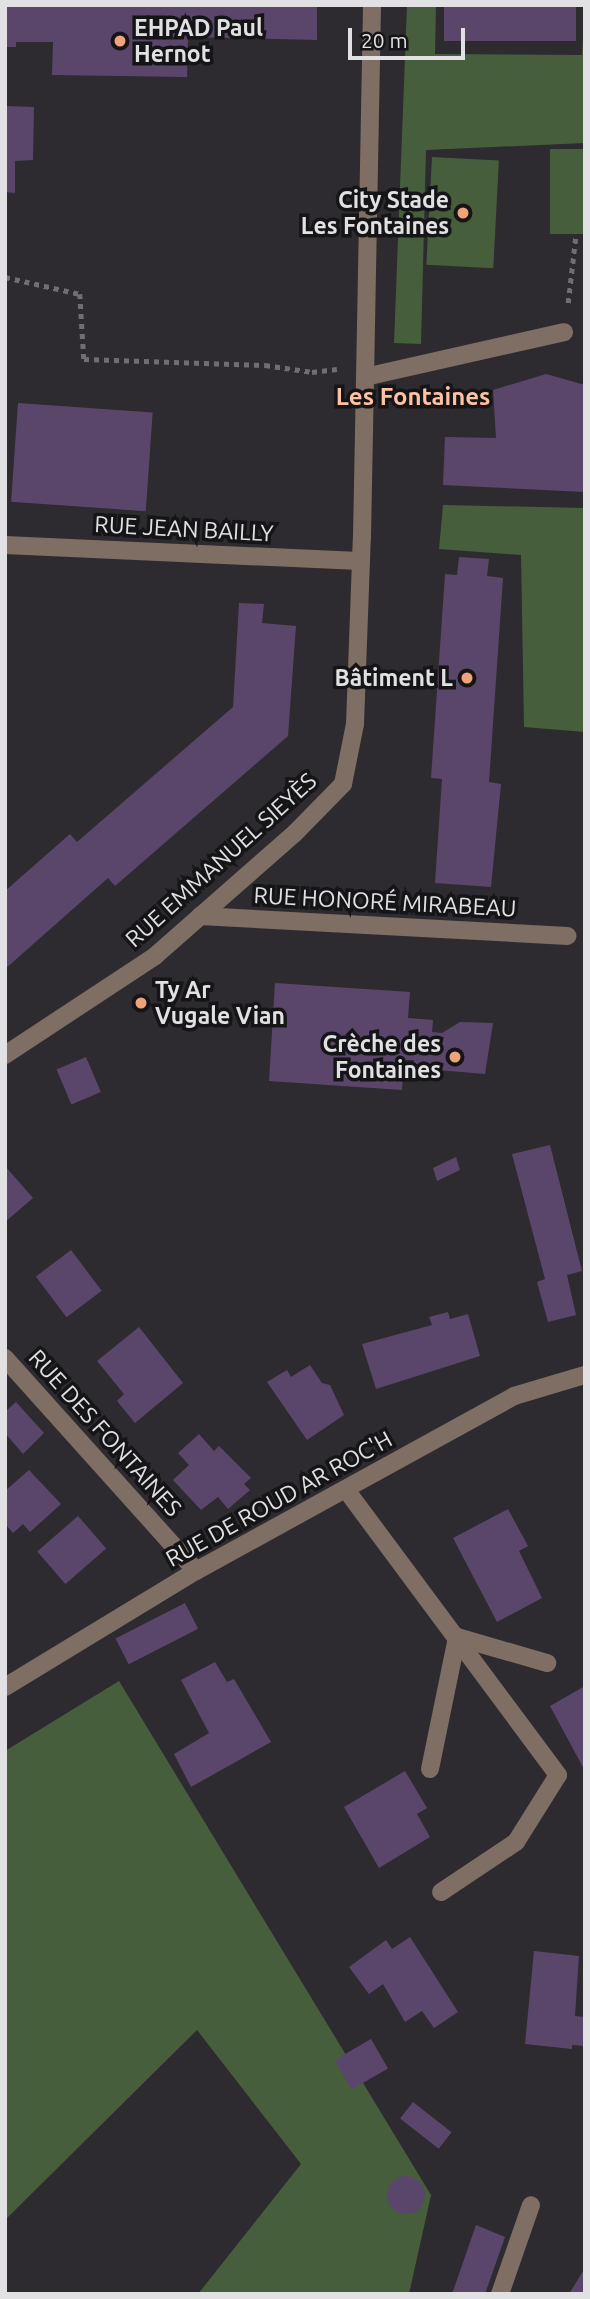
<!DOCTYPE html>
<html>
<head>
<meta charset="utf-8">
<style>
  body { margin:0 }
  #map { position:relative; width:590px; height:2299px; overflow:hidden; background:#2d2b30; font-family:Ubuntu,sans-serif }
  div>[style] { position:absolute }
  .green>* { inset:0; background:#465e3c; transform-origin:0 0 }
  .building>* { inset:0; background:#5a466a; transform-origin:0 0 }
  .round { border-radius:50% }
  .path>* { height:4.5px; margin-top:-2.25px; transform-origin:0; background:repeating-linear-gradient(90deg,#706e73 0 5px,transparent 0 10px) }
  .minor>* { height:18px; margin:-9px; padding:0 9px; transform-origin:9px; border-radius:9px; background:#7f6e63 }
  .dots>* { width:19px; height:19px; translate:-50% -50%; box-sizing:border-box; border:4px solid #151416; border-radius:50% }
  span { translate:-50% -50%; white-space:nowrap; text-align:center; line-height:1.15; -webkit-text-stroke:7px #151416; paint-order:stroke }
  .poi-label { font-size:23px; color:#e1e0e3; font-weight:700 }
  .left { translate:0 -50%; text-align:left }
  .right { translate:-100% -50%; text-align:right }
  .street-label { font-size:23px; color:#e1e0e3 }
  .neighbourhood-label { font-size:24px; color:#fdc1a3; font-weight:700 }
  .frame { position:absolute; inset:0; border:7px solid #e1e0e3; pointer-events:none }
  .scale { position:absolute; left:348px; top:28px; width:117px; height:32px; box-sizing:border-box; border:4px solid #e1e0e3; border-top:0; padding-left:9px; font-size:21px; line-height:24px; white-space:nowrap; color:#e1e0e3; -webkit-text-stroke:5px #151416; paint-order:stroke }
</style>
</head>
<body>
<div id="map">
  <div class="green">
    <div style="clip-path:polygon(407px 5px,436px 5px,435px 54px,582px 55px,585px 5px,585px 143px,426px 150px,421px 344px,394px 343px)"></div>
    <div style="left:585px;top:149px;width:85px;height:35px;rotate:90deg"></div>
    <div style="left:432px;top:157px;width:67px;height:108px;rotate:3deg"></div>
    <div style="clip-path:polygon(443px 505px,585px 508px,585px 732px,524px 727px,521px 555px,439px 549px)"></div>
    <div style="clip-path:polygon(119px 1681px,431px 2195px,409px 2294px,198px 2294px,301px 2164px,197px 2030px,5px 2220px,5px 1751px)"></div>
  </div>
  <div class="building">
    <div style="clip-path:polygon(5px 5px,317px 5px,317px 40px,188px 37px,187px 77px,52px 75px,53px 42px,16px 42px,16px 47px,5px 47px)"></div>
    <div style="left:444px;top:5px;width:132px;height:36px"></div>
    <div style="clip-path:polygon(5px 106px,34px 107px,33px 160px,15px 161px,15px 193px,5px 192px)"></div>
    <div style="clip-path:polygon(546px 374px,585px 385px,584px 492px,443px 485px,445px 437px,496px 438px,493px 390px)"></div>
    <div style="left:18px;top:403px;width:135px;height:99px;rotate:4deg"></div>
    <div style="clip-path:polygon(459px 557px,489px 559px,487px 576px,503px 578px,489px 782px,501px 784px,491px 887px,435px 883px,442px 779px,431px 778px,445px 574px,457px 575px)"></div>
    <div style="clip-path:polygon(239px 603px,264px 604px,262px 623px,296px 626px,288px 736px,115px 886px,108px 878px,5px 969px,5px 891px,70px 834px,77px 842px,233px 707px)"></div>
    <div style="clip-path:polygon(275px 983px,410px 992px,408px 1018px,433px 1020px,432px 1032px,442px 1033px,460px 1022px,493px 1023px,485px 1074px,413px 1068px,414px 1060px,404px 1060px,402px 1090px,269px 1081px)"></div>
    <div style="left:86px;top:1057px;width:38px;height:32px;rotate:67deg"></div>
    <div style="clip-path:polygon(550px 1145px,582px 1271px,567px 1275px,576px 1315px,548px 1322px,537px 1282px,545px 1279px,512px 1154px)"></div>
    <div style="clip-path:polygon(456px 1157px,460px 1170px,437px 1181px,433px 1168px)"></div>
    <div style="clip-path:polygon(5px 1166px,33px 1198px,5px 1222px)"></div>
    <div style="left:71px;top:1250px;width:51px;height:44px;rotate:53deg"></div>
    <div style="clip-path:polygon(448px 1312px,450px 1319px,468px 1314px,480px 1356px,376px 1389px,362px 1344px,432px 1325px,429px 1317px)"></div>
    <div style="clip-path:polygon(139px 1327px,183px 1383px,135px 1423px,117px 1401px,124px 1394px,97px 1361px)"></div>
    <div style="clip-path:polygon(310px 1365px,322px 1383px,330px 1385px,344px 1415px,307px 1440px,267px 1382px,287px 1370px,291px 1377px)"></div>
    <div style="clip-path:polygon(16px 1402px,44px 1433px,23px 1454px,5px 1433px,5px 1412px)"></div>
    <div style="clip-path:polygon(199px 1434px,214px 1451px,219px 1446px,251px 1478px,244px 1484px,250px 1490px,228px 1509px,218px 1497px,201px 1510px,173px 1480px,189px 1465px,178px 1453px)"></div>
    <div style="clip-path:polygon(29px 1470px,61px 1504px,30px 1532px,23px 1524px,13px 1533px,5px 1524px,5px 1491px)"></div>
    <div style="clip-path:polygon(508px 1509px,528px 1546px,519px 1551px,542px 1598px,497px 1622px,453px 1538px)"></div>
    <div style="left:78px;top:1516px;width:43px;height:54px;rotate:49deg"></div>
    <div style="left:185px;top:1603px;width:29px;height:78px;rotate:63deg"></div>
    <div style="clip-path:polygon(215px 1662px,227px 1682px,234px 1679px,271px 1742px,191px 1787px,174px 1754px,209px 1733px,181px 1680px)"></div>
    <div style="clip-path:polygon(585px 1686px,585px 1771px,550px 1706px)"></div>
    <div style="clip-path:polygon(405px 1771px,427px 1808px,417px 1814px,430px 1837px,379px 1868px,344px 1807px)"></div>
    <div style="clip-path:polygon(410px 1937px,458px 2012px,434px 2028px,422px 2011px,405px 2022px,383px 1984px,369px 1994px,349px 1967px,386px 1940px,392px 1949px)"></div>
    <div style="clip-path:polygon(534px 1951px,579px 1956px,575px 2016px,585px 2017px,585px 2046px,572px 2045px,572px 2049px,525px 2044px)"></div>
    <div style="left:371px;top:2039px;width:34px;height:42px;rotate:60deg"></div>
    <div style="left:413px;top:2102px;width:49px;height:21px;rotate:38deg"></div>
    <div class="round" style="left:387px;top:2176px;width:38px;height:38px"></div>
    <div style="clip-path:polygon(476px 2225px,505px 2237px,485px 2294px,452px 2294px)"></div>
    <div style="clip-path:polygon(585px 2268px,585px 2294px,569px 2294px)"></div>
  </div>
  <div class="path">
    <div style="left:5px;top:277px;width:77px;rotate:12.8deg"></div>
    <div style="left:80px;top:294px;width:65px;rotate:86.5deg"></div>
    <div style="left:84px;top:359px;width:181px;rotate:1.9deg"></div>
    <div style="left:265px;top:365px;width:48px;rotate:8.5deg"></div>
    <div style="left:312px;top:372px;width:25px;rotate:-7deg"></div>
    <div style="left:568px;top:303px;width:70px;rotate:-83.5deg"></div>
    <div style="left:583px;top:466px;width:2px"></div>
  </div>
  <div class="minor">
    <div style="left:365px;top:377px;width:204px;rotate:-12.7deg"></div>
    <div style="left:5px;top:545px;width:355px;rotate:2.6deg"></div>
    <div style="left:200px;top:916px;width:368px;rotate:3.1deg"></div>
    <div style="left:5px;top:1055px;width:180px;rotate:-33.4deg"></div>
    <div style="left:155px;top:956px;width:186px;rotate:-41.3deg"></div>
    <div style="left:295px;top:833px;width:69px;rotate:-45.6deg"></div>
    <div style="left:343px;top:784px;width:61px;rotate:-78.7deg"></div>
    <div style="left:355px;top:724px;width:187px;rotate:-87.9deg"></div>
    <div style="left:362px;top:537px;width:532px;rotate:-88.92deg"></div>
    <div style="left:5px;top:1358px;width:286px;rotate:48.1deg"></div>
    <div style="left:347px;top:1491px;width:354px;rotate:53.4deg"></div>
    <div style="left:558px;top:1775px;width:79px;rotate:122.1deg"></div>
    <div style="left:516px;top:1842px;width:90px;rotate:146.3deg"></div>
    <div style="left:5px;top:1687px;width:223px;rotate:-31.3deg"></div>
    <div style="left:196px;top:1571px;width:363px;rotate:-28.8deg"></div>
    <div style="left:514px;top:1396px;width:74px;rotate:-16.5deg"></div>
    <div style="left:430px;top:1769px;width:135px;rotate:-78.4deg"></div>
    <div style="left:457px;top:1637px;width:94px;rotate:16.1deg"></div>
    <div style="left:500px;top:2294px;width:94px;rotate:-70.8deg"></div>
  </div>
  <div class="dots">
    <div style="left:120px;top:41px;background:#f0a27a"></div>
    <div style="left:463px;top:213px;background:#f0a27a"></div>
    <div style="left:467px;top:678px;background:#f0a27a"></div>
    <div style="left:141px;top:1003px;background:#f0a27a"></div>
    <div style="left:455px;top:1057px;background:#f0a27a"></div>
  </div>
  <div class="poi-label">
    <span class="left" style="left:134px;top:41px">EHPAD Paul<br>Hernot</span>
    <span class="right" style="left:449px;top:213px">City Stade<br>Les Fontaines</span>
    <span class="right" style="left:453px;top:678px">Bâtiment L</span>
    <span class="left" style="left:155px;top:1003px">Ty Ar<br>Vugale Vian</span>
    <span class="right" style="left:441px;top:1057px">Crèche des<br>Fontaines</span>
  </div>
  <div class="street-label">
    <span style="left:184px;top:529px;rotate:3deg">RUE JEAN BAILLY</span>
    <span style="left:221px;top:860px;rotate:-42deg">RUE EMMANUEL SIEYÈS</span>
    <span style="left:385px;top:902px;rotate:3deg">RUE HONORÉ MIRABEAU</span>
    <span style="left:105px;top:1433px;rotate:48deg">RUE DES FONTAINES</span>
    <span style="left:279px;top:1499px;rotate:-29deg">RUE DE ROUD AR ROC'H</span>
  </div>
  <div class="neighbourhood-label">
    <span style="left:413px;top:397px">Les Fontaines</span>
  </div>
  <div class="frame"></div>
  <div class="scale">20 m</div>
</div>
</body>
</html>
